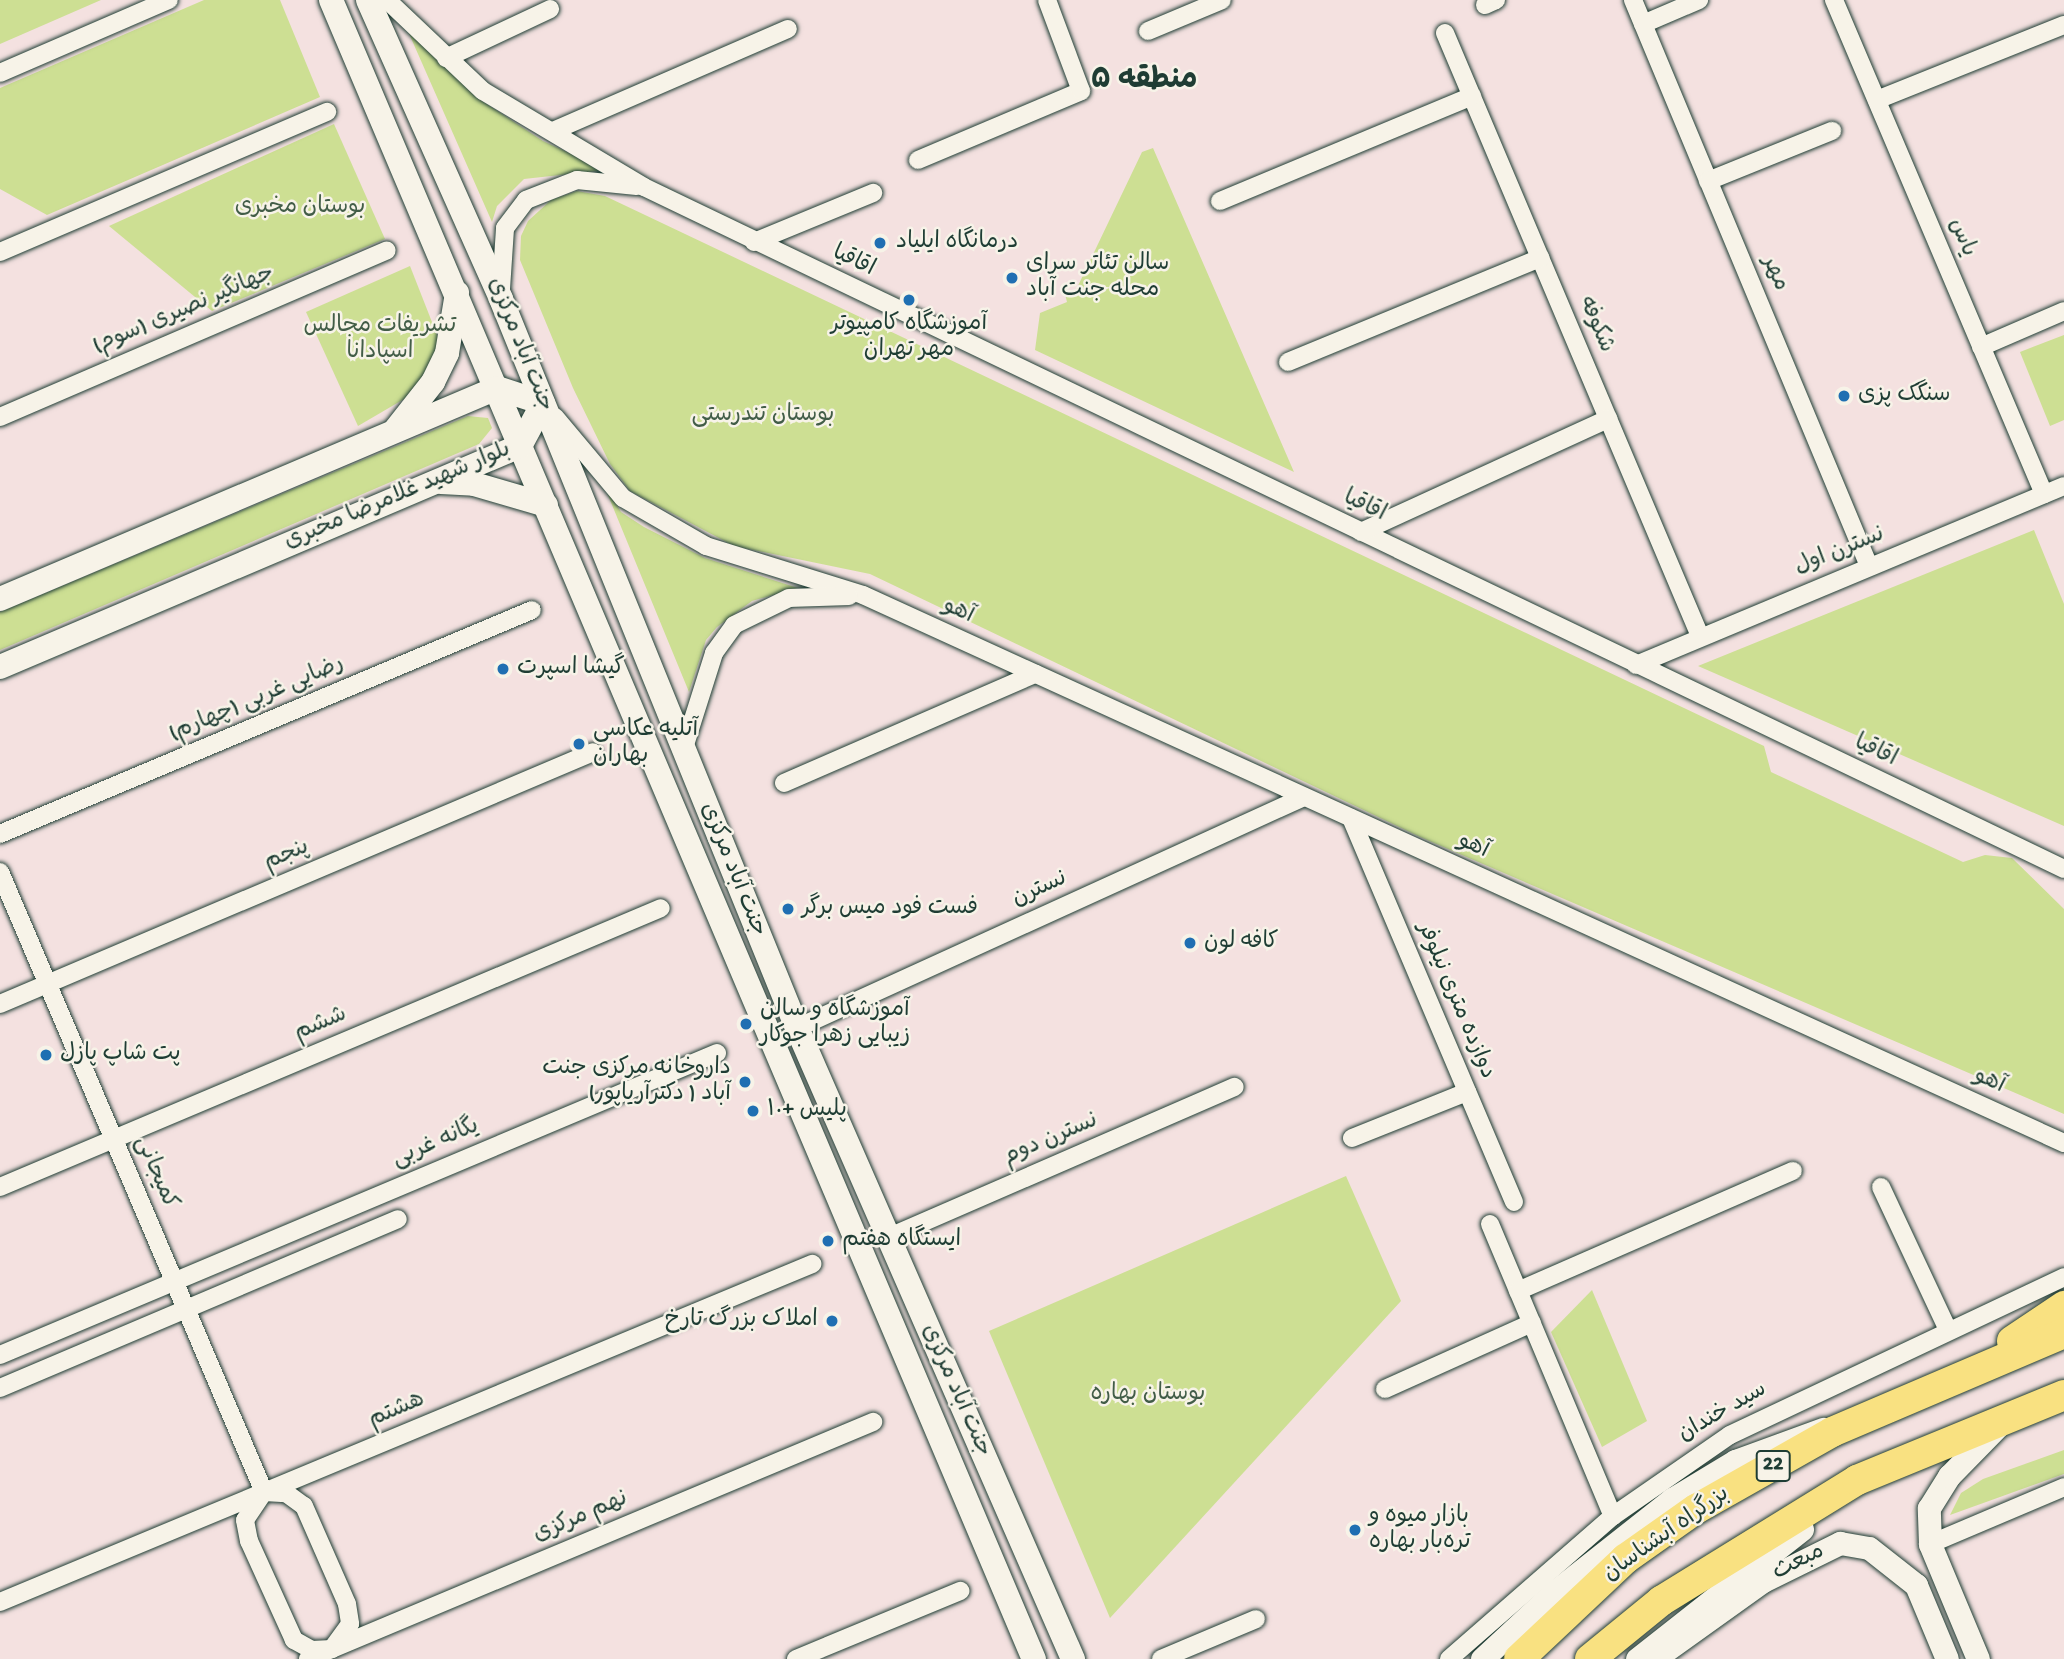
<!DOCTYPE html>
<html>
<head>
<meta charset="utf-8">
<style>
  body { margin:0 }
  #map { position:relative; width:2064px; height:1659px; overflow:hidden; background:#f4e1e0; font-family:"Gochi Hand","Playpen Sans Arabic",sans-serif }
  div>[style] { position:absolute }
  .green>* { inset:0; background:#cddf93 }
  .roads { filter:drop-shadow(0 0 2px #1f3d34) drop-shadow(0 0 2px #1f3d34) }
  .minor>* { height:18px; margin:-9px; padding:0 9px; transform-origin:9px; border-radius:9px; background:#f7f3e8 }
  .tertiary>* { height:23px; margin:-11.5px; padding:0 11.5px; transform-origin:11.5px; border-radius:11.5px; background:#f7f3e8 }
  .secondary>* { height:24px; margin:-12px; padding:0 12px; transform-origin:12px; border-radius:12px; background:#f7f3e8 }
  .trunk>* { height:30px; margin:-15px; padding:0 15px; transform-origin:15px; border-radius:15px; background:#f9e181 }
  .dots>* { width:19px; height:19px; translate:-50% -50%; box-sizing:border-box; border:4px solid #f7f3e8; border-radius:50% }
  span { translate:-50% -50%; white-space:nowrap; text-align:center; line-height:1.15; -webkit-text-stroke:5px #f7f3e8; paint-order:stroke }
  .shield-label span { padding:2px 5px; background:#f7f3e8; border:2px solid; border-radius:5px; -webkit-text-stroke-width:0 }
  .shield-label { font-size:21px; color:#1f3d34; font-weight:700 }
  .park-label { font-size:23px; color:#425d47 }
  .street-label { font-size:23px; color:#1f3d34 }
  .poi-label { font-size:23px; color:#1f3d34 }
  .left { translate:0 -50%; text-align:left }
  .right { translate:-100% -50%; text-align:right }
  .district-label { font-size:30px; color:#1f3d34; font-weight:700 }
</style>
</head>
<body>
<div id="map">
  <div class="green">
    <div style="clip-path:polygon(0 0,101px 0,0 44px)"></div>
    <div style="clip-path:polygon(204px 0,280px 0,320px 97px,47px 215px,0 189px,0 88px)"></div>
    <div style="clip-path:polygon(407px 29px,476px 97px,543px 141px,606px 170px,524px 179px,497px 206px,492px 222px)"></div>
    <div style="clip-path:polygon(334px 124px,385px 239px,212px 311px,109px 226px)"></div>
    <div style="clip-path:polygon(1153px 148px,1294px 472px,1035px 350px,1040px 313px,1067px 302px,1065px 294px,1076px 290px,1142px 152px)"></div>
    <div style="clip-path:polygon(577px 191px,605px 196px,1764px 746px,1771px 772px,1963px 862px,1985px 855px,2012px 858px,2064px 909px,2064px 1114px,1420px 837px,870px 574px,734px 546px,630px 491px,610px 464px,573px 388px,520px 260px,521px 236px,528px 221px,551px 200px)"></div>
    <div style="clip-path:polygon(410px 266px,441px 345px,411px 395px,358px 426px,306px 312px)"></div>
    <div style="clip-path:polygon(2064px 335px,2064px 420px,2050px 426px,2020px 352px)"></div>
    <div style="clip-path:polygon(468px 416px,488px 418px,492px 428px,479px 444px,0 650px,0 612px)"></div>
    <div style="clip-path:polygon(603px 483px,621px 512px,644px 527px,705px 558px,798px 588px,752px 601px,717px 627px,706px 640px,689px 692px)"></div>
    <div style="clip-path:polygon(2034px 530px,2064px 604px,2064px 826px,1698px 666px)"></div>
    <div style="clip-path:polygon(1346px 1176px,1401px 1301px,1110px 1618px,989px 1331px)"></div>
    <div style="clip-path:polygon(1592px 1290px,1647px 1421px,1602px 1447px,1551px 1332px)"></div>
    <div style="clip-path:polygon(2064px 1450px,2064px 1474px,1950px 1515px,1961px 1493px,1983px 1479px)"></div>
  </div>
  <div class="roads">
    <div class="minor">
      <div style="left:387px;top:0;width:132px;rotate:43.5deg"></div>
      <div style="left:483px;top:91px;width:187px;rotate:30.8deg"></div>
      <div style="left:644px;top:187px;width:1575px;rotate:25.65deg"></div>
      <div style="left:1633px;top:0;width:613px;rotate:67.37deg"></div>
      <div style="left:1834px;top:0;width:537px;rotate:66.97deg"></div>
      <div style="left:1485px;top:5px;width:12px;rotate:-24deg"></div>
      <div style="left:1643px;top:24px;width:61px;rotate:-23.2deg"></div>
      <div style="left:1148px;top:31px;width:80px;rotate:-22.7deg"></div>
      <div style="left:1445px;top:33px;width:655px;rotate:67.08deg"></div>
      <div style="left:446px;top:58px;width:115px;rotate:-25.2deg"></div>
      <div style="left:0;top:73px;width:184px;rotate:-23.4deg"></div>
      <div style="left:1877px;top:100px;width:201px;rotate:-21.9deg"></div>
      <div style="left:553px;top:131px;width:256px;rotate:-23.5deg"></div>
      <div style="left:918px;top:160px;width:177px;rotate:-22.9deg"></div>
      <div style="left:1081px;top:91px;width:97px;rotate:-110.5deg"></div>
      <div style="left:1708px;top:181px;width:134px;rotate:-22deg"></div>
      <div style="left:1220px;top:201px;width:273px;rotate:-22.6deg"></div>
      <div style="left:754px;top:242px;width:129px;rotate:-22.4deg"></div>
      <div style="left:0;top:252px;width:356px;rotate:-23.2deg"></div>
      <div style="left:501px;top:289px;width:61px;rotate:-86.2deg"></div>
      <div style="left:505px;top:228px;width:35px;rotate:-53deg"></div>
      <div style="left:526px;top:200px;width:55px;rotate:-21.4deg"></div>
      <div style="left:577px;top:180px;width:60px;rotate:5.7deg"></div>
      <div style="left:1981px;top:347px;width:90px;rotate:-23.4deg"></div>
      <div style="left:1288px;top:362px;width:273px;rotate:-22.4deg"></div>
      <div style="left:0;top:417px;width:421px;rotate:-23.3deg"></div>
      <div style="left:555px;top:417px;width:106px;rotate:50deg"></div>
      <div style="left:623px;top:498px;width:96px;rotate:30deg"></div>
      <div style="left:706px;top:546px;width:164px;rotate:17.3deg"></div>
      <div style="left:863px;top:595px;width:1320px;rotate:24.53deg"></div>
      <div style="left:1361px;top:532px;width:272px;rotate:-24.6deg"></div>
      <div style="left:1636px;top:665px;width:464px;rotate:-22.7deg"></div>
      <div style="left:683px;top:751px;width:103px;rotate:-72.4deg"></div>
      <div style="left:714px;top:653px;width:34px;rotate:-54deg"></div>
      <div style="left:734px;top:625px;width:61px;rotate:-26.1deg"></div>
      <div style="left:789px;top:598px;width:60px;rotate:-1.9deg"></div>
      <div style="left:784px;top:783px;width:274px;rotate:-23.5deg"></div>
      <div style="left:1351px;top:818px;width:417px;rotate:67deg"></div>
      <div style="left:0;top:834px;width:577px;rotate:-22.83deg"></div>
      <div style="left:0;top:872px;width:674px;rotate:66.94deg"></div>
      <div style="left:0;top:1004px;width:644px;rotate:-23.02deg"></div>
      <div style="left:797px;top:1028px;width:557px;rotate:-24.5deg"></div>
      <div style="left:1352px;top:1138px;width:124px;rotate:-21.8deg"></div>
      <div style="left:0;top:1187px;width:717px;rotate:-22.88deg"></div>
      <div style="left:1881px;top:1187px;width:158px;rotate:64.9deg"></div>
      <div style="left:1490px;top:1224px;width:317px;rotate:67.2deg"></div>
      <div style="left:887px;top:1238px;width:379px;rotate:-23.5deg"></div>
      <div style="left:1518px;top:1291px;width:300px;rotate:-23.6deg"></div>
      <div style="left:0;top:1355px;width:778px;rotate:-22.84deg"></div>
      <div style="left:0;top:1388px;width:432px;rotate:-23deg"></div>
      <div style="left:1385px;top:1389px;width:161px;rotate:-24.2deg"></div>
      <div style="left:264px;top:1492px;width:22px;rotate:3deg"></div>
      <div style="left:286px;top:1493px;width:22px;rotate:36deg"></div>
      <div style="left:304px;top:1506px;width:107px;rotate:66.3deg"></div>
      <div style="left:347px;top:1604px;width:20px;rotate:81deg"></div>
      <div style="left:350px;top:1624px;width:31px;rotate:126deg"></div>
      <div style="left:332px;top:1649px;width:20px;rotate:177deg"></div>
      <div style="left:312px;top:1650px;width:21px;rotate:-151deg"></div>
      <div style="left:294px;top:1640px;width:109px;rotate:-114.4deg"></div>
      <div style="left:249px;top:1541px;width:21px;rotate:-101deg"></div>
      <div style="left:245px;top:1520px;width:34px;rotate:-56deg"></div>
      <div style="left:1930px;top:1544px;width:146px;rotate:-23deg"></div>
      <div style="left:0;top:1602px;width:880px;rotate:-22.6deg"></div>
      <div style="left:308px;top:1659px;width:613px;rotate:-22.76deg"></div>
      <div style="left:796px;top:1659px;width:178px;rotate:-22.5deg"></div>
      <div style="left:1161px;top:1659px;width:103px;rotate:-22.8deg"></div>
      <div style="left:1449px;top:1659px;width:218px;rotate:-41.1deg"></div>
      <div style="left:1613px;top:1516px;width:142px;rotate:-34.7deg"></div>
      <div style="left:1730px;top:1435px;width:369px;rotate:-25.3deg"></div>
    </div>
    <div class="tertiary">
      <div style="left:1482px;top:1659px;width:97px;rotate:-42.9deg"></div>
      <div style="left:1553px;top:1593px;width:152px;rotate:-38.3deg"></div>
      <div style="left:1672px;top:1499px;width:74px;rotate:-31.1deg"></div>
      <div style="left:1735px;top:1461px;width:94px;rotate:-20deg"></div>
      <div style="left:1637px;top:1659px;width:210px;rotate:-38.2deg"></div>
      <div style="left:1654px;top:1659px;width:134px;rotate:-35.6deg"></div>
      <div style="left:1763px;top:1581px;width:86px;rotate:-26.3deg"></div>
      <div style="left:1840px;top:1543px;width:29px;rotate:10deg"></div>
      <div style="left:1869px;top:1548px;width:60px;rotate:38.2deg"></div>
      <div style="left:1916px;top:1585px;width:80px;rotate:67.3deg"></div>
      <div style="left:1978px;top:1659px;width:125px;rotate:-112.7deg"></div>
      <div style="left:1930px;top:1544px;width:36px;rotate:-92deg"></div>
      <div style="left:1929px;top:1508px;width:38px;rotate:-58deg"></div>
      <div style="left:1949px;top:1476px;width:71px;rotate:-45.6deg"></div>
    </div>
    <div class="secondary">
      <div style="left:331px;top:0;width:1802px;rotate:67.04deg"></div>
      <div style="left:368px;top:0;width:327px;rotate:66deg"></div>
      <div style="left:501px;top:299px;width:787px;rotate:67.9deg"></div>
      <div style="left:797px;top:1028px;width:689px;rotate:66.38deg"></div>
      <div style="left:396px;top:429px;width:60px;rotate:-51.8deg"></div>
      <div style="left:433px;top:382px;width:32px;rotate:-64deg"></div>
      <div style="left:447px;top:353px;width:61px;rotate:-80.5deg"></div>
      <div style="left:441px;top:482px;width:33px;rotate:3deg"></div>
      <div style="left:474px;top:484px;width:75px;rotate:16.3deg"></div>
      <div style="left:0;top:599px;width:540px;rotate:-23deg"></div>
      <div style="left:497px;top:388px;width:48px;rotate:18.1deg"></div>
      <div style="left:543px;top:403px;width:49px;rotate:118.1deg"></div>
      <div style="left:520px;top:446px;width:565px;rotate:156.97deg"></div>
    </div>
    <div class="trunk">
      <div style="left:2012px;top:1341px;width:63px;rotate:-33.9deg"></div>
      <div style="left:1519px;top:1659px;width:146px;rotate:-43.3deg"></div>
      <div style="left:1625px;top:1559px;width:87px;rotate:-35.2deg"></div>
      <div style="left:1696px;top:1509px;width:156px;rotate:-29.5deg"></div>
      <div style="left:1832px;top:1432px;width:252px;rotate:-23.1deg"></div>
      <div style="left:1590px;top:1659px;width:92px;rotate:-39.2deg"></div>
      <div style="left:1661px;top:1601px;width:230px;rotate:-31.7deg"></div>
      <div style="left:1857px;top:1480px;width:224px;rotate:-22.3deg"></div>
    </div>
  </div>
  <div class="dots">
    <div style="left:880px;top:243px;background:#1f6fb2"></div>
    <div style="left:1012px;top:278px;background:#1f6fb2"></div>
    <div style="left:909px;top:300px;background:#1f6fb2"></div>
    <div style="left:1844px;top:396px;background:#1f6fb2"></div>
    <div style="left:503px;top:669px;background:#1f6fb2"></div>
    <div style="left:579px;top:744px;background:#1f6fb2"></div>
    <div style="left:788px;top:909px;background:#1f6fb2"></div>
    <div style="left:1190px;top:943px;background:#1f6fb2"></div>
    <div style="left:746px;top:1024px;background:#1f6fb2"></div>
    <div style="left:46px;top:1055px;background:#1f6fb2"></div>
    <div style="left:745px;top:1082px;background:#1f6fb2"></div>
    <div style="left:753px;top:1111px;background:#1f6fb2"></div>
    <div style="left:828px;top:1241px;background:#1f6fb2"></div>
    <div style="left:832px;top:1321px;background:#1f6fb2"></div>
    <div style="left:1355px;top:1530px;background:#1f6fb2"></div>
  </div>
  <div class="shield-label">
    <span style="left:1773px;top:1466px">22</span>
  </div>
  <div class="park-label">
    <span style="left:300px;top:208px">بوستان مخبری</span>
    <span style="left:380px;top:340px">تشریفات مجالس<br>اسپادانا</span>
    <span style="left:763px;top:416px">بوستان تندرستی</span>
    <span style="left:1148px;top:1395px">بوستان بهاره</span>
  </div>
  <div class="street-label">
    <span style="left:1961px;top:238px;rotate:67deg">یاس</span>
    <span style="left:853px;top:262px;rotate:26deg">اقاقیا</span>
    <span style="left:1774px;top:274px;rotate:67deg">مهر</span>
    <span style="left:184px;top:311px;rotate:-23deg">جهانگیر نصیری (سوم)</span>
    <span style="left:1595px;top:325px;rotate:67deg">شکوفه</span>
    <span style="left:519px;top:345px;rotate:68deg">جنت آباد مرکزی</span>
    <span style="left:398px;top:497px;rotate:-23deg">بلوار شهید غلامرضا مخبری</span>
    <span style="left:1364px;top:507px;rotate:26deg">اقاقیا</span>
    <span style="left:1840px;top:552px;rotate:-22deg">نسترن اول</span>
    <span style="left:958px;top:612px;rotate:25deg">آهو</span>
    <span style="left:257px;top:700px;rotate:-23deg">رضایی غربی (چهارم)</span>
    <span style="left:1875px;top:752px;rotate:26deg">اقاقیا</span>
    <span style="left:1473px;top:847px;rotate:25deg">آهو</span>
    <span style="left:287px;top:856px;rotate:-23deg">پنجم</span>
    <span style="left:732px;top:870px;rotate:68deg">جنت آباد مرکزی</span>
    <span style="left:1040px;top:890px;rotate:-24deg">نسترن</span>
    <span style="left:1455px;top:1001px;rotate:67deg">دوازده متری نیلوفر</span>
    <span style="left:321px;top:1025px;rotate:-23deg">ششم</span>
    <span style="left:1989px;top:1082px;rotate:25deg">آهو</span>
    <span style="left:1051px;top:1140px;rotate:-23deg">نسترن دوم</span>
    <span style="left:436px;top:1144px;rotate:-23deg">یگانه غربی</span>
    <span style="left:155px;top:1173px;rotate:67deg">کمیجانی</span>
    <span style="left:955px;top:1391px;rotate:66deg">جنت آباد مرکزی</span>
    <span style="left:397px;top:1411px;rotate:-23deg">هشتم</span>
    <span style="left:1723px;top:1413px;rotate:-30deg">سید خندان</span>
    <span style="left:581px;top:1518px;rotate:-23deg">نهم مرکزی</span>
    <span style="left:1667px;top:1535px;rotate:-35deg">بزرگراه آبشناسان</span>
    <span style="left:1799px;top:1563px;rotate:-27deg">مبعث</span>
  </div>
  <div class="poi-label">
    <span class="left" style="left:896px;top:243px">درمانگاه ایلیاد</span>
    <span class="left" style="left:1026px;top:278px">سالن تئاتر سرای<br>محله جنت آباد</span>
    <span style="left:909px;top:338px">آموزشگاه کامپیوتر<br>مهر تهران</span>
    <span class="left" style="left:1858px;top:396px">سنگک پزی</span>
    <span class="left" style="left:517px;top:669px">گیشا اسپرت</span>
    <span class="left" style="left:593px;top:744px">آتلیه عکاسی<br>بهاران</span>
    <span class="left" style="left:802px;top:909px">فست فود میس برگر</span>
    <span class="left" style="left:1204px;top:943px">کافه لون</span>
    <span class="left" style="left:760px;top:1024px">آموزشگاه و سالن<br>زیبایی زهرا جوکار</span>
    <span class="left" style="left:60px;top:1055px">پت شاپ پازل</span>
    <span class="right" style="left:731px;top:1082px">داروخانه مرکزی جنت<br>آباد ( دکترآریاپور)</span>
    <span class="left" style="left:767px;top:1111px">پلیس +۱۰</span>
    <span class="left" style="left:842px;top:1241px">ایستگاه هفتم</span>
    <span class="right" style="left:818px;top:1321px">املاک بزرگ تارخ</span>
    <span class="left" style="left:1369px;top:1530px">بازار میوه و<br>تره‌بار بهاره</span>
  </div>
  <div class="district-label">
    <span style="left:1144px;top:82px">منطقه ۵</span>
  </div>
</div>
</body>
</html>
